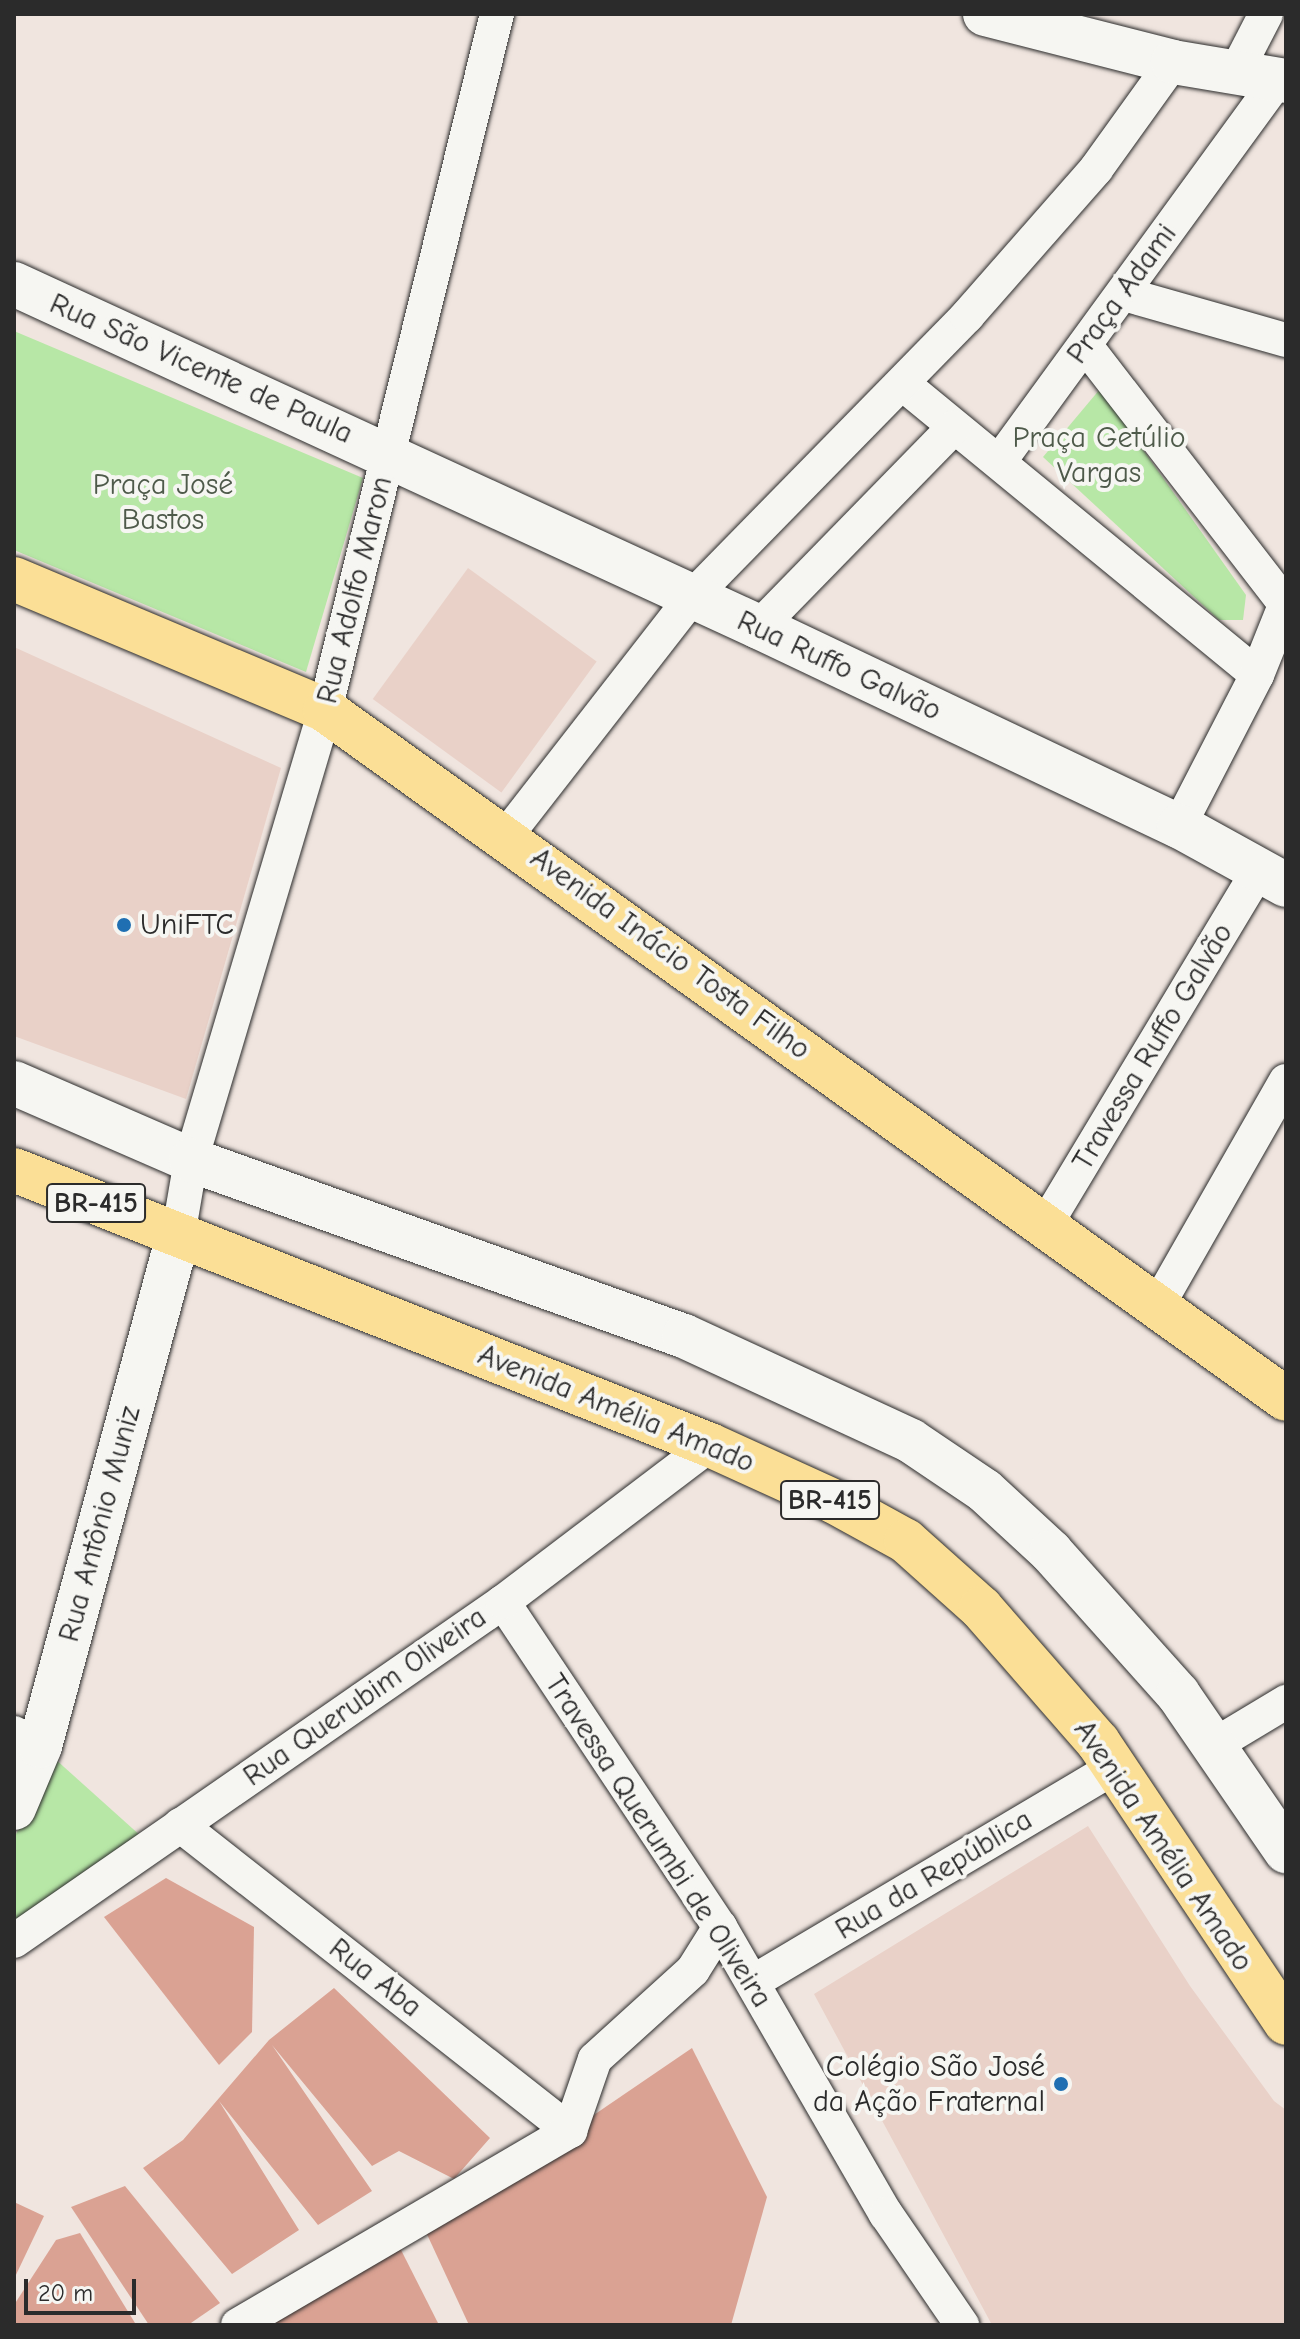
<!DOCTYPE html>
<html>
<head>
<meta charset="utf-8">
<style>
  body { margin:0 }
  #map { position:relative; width:1300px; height:2339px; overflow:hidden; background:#f0e5df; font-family:"Comic Neue",sans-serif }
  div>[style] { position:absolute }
  .built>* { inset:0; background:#e9d1c8; transform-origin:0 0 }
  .green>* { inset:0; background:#b7e7a6 }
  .building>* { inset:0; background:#daa293 }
  .roads { filter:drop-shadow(0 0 2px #2b2b2b) drop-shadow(0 0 2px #2b2b2b) }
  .street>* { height:34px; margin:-17px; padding:0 17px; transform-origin:17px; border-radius:17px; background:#f6f6f2 }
  .secondary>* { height:44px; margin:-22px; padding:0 22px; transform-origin:22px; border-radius:22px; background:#f6f6f2 }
  .primary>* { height:44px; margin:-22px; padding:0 22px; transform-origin:22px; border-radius:22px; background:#fbdf96 }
  .dots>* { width:22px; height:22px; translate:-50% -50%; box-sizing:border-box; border:4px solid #f6f6f2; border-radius:50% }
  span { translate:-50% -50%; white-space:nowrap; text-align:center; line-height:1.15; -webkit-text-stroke:8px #f6f6f2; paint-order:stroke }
  .shield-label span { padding:2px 6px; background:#f6f6f2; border:2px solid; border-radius:6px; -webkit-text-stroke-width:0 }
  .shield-label { font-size:28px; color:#2b2b2b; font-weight:700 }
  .street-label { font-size:30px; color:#2b2b2b }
  .park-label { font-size:30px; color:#4e5a4a }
  .poi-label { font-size:30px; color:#2b2b2b }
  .left { translate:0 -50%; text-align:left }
  .right { translate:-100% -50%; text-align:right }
  .frame { position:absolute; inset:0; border:16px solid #2b2b2b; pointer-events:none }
  .scale { position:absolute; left:24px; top:2279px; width:112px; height:36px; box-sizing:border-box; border:4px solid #2b2b2b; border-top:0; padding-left:10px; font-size:24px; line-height:28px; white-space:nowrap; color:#2b2b2b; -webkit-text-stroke:6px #f6f6f2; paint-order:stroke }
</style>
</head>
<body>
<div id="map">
  <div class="built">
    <div style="left:468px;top:568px;width:159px;height:162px;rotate:36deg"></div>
    <div style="clip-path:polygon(14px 647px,281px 768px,186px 1099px,14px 1036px)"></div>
    <div style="clip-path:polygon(1088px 1826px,1190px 1986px,1274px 2101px,1286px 2110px,1286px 2325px,992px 2325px,814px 1994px)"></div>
  </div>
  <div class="green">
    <div style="clip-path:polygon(14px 331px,363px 478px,306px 672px,14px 550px)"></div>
    <div style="clip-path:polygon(1100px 389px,1246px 595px,1243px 620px,1219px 620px,1043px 457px)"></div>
    <div style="clip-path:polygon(54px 1758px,152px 1846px,14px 1941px,14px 1838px)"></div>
  </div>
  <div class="building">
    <div style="clip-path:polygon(166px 1878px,254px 1927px,252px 2032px,219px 2065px,104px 1917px)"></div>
    <div style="clip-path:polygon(334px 1988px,490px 2138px,454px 2179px,399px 2151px,372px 2166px,272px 2045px,372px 2191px,318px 2225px,219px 2101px,299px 2230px,232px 2274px,143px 2168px,183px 2140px,269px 2040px)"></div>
    <div style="clip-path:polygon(692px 2048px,767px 2197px,731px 2325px,469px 2325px,425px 2230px)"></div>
    <div style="clip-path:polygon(125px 2186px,220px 2303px,188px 2325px,149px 2325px,71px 2207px)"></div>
    <div style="clip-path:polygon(14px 2202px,44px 2216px,14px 2279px)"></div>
    <div style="clip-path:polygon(80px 2233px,135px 2323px,14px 2325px,14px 2305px,56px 2240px)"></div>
    <div style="clip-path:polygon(398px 2244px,439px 2325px,274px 2325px,268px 2317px)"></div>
  </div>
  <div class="roads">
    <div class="street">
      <div style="left:1236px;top:72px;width:65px;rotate:-62.7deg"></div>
      <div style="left:1124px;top:294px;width:168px;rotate:15.9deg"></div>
      <div style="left:1085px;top:345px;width:329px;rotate:52.3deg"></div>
      <div style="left:903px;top:384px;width:458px;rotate:39.4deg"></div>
      <div style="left:999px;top:462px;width:474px;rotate:-53.9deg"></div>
      <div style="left:759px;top:627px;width:279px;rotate:-45.7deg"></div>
      <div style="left:1179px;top:826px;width:170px;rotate:-62.7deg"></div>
      <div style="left:1257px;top:675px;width:78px;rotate:-68.1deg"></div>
      <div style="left:506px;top:836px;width:301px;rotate:-52.1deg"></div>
      <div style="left:691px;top:598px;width:395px;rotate:-45.6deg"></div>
      <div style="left:967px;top:316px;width:196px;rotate:-48.7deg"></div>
      <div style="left:1096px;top:169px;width:132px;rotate:-54.3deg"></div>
      <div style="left:1046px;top:1224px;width:414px;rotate:-59deg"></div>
      <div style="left:178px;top:1236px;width:77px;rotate:-80.3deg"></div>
      <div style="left:191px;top:1160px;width:470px;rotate:-73.4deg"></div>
      <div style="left:325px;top:710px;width:717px;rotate:-76.12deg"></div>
      <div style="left:1158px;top:1305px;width:258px;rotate:-60.3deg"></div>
      <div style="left:503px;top:1602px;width:391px;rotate:56.3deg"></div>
      <div style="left:720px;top:1927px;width:332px;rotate:60deg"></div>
      <div style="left:886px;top:2214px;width:135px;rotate:55.6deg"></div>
      <div style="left:14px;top:1733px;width:29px;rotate:27deg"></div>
      <div style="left:1216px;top:1744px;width:82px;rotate:-31deg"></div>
      <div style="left:180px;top:1825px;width:496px;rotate:38.1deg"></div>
      <div style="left:14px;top:1941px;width:595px;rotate:-34.73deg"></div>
      <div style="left:503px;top:1602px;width:260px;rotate:-37.2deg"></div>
      <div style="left:753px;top:1982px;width:421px;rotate:-30.7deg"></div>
      <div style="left:238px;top:2325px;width:385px;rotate:-30.3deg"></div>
      <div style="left:570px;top:2131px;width:76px;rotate:-70.9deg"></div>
      <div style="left:595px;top:2059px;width:132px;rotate:-42.2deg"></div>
      <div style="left:693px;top:1970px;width:51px;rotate:-57.9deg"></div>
    </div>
    <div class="secondary">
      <div style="left:985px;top:14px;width:194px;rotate:14.3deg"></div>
      <div style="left:1173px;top:62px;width:115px;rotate:9.5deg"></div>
      <div style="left:14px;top:284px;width:820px;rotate:24.72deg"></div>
      <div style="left:759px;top:627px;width:465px;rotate:25.4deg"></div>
      <div style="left:1179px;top:826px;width:122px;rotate:28.9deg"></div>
      <div style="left:14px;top:1083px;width:193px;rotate:23.5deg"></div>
      <div style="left:191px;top:1160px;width:523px;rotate:19.65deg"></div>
      <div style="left:684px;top:1336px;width:250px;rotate:24.8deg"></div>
      <div style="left:911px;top:1441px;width:89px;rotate:34deg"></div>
      <div style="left:985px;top:1491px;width:90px;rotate:42.7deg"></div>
      <div style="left:1051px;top:1552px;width:191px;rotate:48.2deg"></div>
      <div style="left:1178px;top:1694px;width:191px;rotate:55.5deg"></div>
      <div style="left:14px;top:1808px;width:67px;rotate:-67.2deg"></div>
      <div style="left:40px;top:1746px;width:528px;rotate:-74.86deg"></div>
    </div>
    <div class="primary">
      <div style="left:14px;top:579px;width:337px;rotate:22.8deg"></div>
      <div style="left:325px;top:710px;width:1182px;rotate:35.64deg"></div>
      <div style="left:14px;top:1170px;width:748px;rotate:21.56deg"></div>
      <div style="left:710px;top:1445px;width:137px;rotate:24.5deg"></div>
      <div style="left:835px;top:1502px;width:81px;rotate:28.8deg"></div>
      <div style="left:906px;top:1541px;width:101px;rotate:41.8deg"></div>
      <div style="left:981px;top:1608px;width:178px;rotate:48.9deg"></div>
      <div style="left:1098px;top:1742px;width:338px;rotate:56.2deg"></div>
    </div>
  </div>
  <div class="dots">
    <div style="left:124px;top:925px;background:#1f6fb2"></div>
    <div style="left:1061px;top:2084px;background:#1f6fb2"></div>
  </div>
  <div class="shield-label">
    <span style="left:96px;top:1203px">BR-415</span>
    <span style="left:830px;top:1500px">BR-415</span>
  </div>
  <div class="street-label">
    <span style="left:1122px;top:294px;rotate:-54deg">Praça Adami</span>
    <span style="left:201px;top:369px;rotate:24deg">Rua São Vicente de Paula</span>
    <span style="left:355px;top:590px;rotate:-76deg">Rua Adolfo Maron</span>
    <span style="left:839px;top:666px;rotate:25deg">Rua Ruffo Galvão</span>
    <span style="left:670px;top:954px;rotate:36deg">Avenida Inácio Tosta Filho</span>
    <span style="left:1153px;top:1047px;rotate:-59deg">Travessa Ruffo Galvão</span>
    <span style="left:616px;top:1409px;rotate:22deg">Avenida Amélia Amado</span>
    <span style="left:100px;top:1524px;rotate:-75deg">Rua Antônio Muniz</span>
    <span style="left:365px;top:1697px;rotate:-35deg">Rua Querubim Oliveira</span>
    <span style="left:658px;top:1841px;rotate:57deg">Travessa Querumbi de Oliveira</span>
    <span style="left:1163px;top:1846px;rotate:56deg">Avenida Amélia Amado</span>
    <span style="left:934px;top:1875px;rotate:-31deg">Rua da República</span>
    <span style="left:375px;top:1978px;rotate:38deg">Rua Aba</span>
  </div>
  <div class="park-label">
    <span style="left:1099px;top:455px">Praça Getúlio<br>Vargas</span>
    <span style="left:163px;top:502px">Praça José<br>Bastos</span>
  </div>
  <div class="poi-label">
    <span class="left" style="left:140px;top:925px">UniFTC</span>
    <span class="right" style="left:1045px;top:2084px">Colégio São José<br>da Ação Fraternal</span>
  </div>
  <div class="frame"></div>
  <div class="scale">20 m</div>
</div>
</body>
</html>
